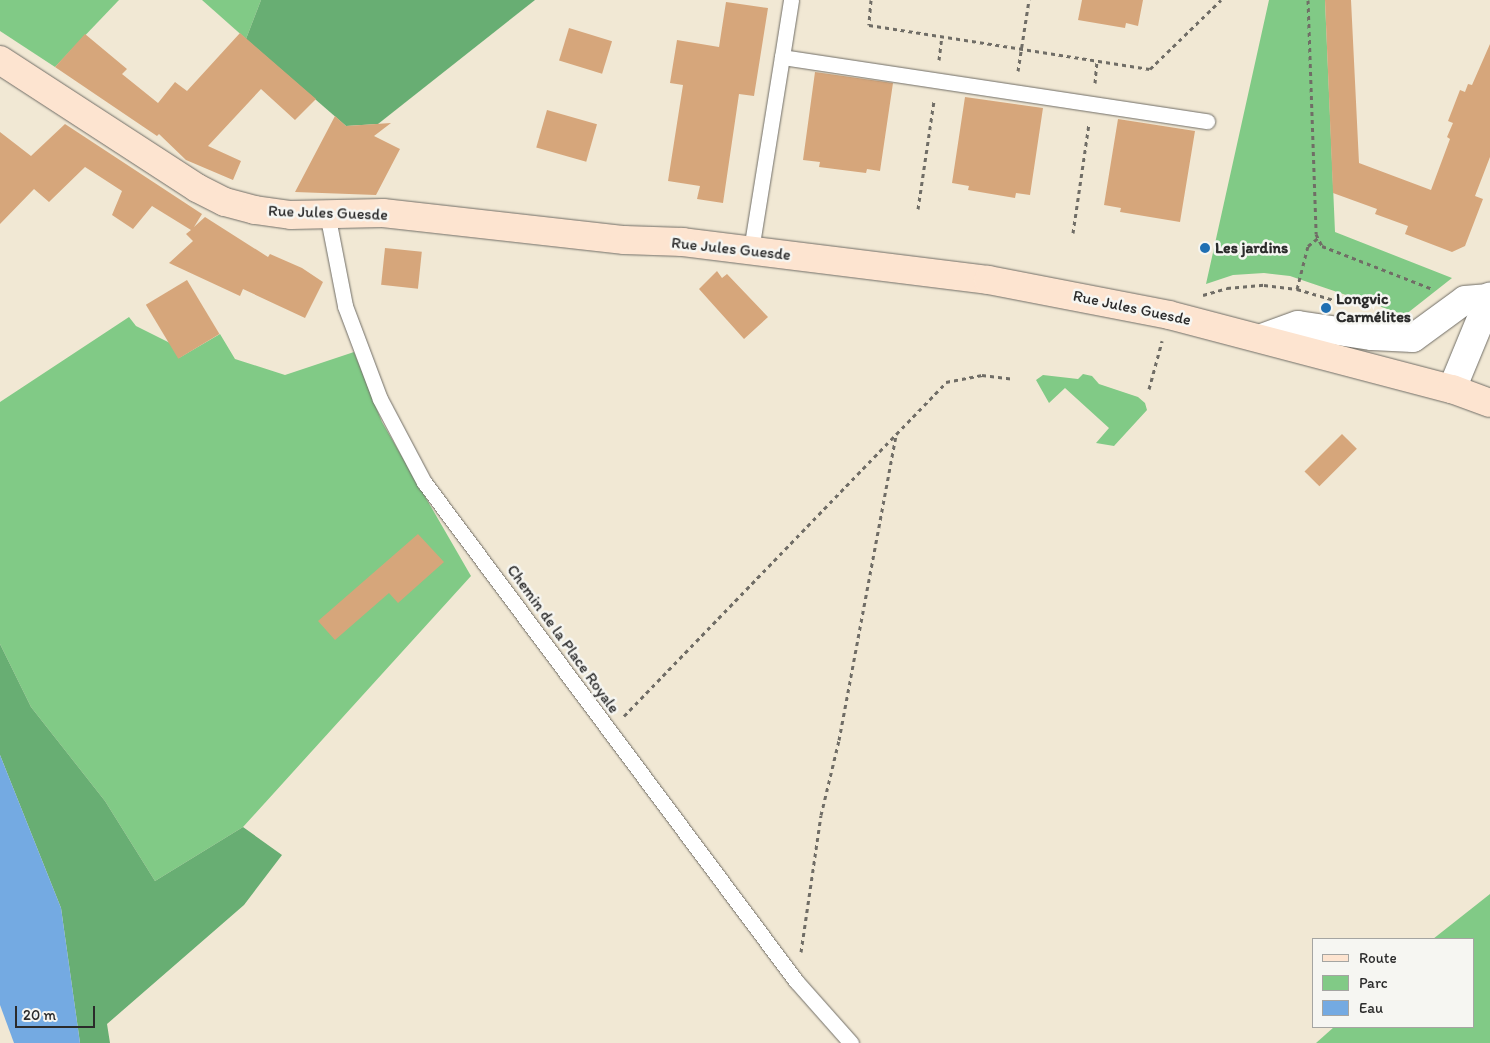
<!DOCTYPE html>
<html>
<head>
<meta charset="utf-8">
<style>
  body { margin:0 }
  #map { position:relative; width:1490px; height:1043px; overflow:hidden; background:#f1e8d4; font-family:Itim,sans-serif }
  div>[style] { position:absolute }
  .green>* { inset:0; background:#81ca86 }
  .forest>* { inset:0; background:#68ae73 }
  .water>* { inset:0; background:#74aae2 }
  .building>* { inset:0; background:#d6a67b; transform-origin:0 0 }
  .path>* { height:3px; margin-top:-1.5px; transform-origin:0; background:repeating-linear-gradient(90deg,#706d66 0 4px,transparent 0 8px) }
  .roads { filter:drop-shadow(0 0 1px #706d66) drop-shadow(0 0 1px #706d66) }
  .lane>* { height:15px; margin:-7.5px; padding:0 7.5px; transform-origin:7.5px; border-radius:7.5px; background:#fff }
  .street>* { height:28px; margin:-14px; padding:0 14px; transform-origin:14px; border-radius:14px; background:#fff }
  .secondary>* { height:28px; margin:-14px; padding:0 14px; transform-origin:14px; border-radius:14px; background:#fde4d0 }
  .dots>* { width:14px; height:14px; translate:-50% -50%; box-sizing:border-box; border:2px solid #f6f6f2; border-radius:50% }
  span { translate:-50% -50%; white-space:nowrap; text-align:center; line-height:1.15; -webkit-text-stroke:5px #f6f6f2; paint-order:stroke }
  .street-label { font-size:16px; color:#2b2b2b }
  .poi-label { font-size:16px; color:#2b2b2b; font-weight:700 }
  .left { translate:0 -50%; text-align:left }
  .legend { position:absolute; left:1312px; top:938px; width:162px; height:90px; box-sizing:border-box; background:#f6f6f2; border:1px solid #a5a5a2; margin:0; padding:6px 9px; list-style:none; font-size:15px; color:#2b2b2b }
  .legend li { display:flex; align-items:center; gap:10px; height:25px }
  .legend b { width:25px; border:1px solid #a5a5a2 }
  .scale { position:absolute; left:15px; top:1006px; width:80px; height:22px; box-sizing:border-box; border:2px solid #2b2b2b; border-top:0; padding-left:6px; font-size:15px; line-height:18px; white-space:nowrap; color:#2b2b2b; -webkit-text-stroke:4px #f6f6f2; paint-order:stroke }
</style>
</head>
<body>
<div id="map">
  <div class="green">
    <div style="clip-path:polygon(0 0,119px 0,55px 67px,0 31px)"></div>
    <div style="clip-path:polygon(202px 0,261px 0,246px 39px)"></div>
    <div style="clip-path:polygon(1269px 0,1325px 0,1335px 232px,1452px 278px,1405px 315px,1290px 276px,1264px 273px,1233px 275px,1206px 284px)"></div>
    <div style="clip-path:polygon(129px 317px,136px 326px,170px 343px,179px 358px,220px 334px,235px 359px,285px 375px,354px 352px,382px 422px,471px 576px,243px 827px,155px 881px,105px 801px,31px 707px,0 644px,0 402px)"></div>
    <div style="clip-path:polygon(1083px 374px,1092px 376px,1099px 384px,1138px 397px,1145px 403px,1147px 410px,1114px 446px,1096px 443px,1109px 428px,1065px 388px,1049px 403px,1036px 380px,1043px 375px,1078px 379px)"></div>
    <div style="clip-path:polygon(1490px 894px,1490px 1043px,1316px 1043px,1334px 1027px,1474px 1027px,1474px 939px,1433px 939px)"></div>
  </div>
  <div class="forest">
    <div style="clip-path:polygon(261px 0,535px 0,378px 124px,346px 126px,246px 39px)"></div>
    <div style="clip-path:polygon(0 644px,31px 707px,105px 801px,155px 881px,243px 827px,282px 855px,244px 905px,107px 1024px,110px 1043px,80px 1043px,61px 908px,0 755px)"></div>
  </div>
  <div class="water">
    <div style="clip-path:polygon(0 755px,61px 908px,80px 1043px,14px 1043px,0 1005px)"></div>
  </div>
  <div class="building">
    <div style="clip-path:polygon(1082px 0,1143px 0,1138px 26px,1126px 23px,1125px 28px,1078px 20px)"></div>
    <div style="clip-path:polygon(1325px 0,1351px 0,1359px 163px,1431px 190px,1450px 139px,1447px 137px,1453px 123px,1448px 121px,1460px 90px,1465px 92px,1468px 84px,1472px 85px,1490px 44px,1490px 157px,1475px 196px,1483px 199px,1465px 246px,1452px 252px,1405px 234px,1408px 226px,1375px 214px,1377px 209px,1333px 193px)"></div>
    <div style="clip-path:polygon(726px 2px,768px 8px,754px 96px,739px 94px,723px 203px,697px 199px,700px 186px,668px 181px,683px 85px,670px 83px,677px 40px,719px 47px)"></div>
    <div style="left:569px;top:28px;width:45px;height:34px;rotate:17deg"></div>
    <div style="clip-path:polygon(240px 33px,316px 99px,295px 120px,261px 89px,208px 146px,241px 161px,233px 180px,186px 160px,159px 134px,157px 136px,55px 67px,85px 34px,127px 69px,122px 74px,158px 103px,175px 82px,187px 91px)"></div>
    <div style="clip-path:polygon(815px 72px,893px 83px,880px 171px,867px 169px,866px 173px,819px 167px,820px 162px,803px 160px)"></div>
    <div style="clip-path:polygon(965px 97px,1043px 108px,1030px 195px,1016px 193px,1015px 198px,968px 190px,969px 186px,952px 183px)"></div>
    <div style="left:547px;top:110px;width:52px;height:39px;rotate:16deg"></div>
    <div style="clip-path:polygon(335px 116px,346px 126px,391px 123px,374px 136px,400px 149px,376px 195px,295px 192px)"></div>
    <div style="clip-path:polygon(1118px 119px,1195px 131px,1180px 222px,1120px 212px,1121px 208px,1104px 205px)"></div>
    <div style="clip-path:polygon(65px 124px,202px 214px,194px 227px,205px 217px,268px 257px,270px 254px,302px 268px,323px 282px,305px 318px,243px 289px,240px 296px,169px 263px,193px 241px,186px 234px,191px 230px,152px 206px,133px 229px,112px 215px,122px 191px,85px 167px,49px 202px,34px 189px,0 224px,0 132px,31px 156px)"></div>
    <div style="left:385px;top:248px;width:37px;height:37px;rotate:6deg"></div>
    <div style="clip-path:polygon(717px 271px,722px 278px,727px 274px,768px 317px,744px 339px,699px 289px)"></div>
    <div style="left:187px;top:280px;width:63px;height:48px;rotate:59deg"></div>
    <div style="left:1342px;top:434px;width:21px;height:53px;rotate:45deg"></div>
    <div style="clip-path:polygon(418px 534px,444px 562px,398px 603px,389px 593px,335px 640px,318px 621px)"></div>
  </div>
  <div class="path">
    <div style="left:871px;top:0;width:25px;rotate:95deg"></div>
    <div style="left:869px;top:25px;width:284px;rotate:8.9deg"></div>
    <div style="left:1150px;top:69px;width:99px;rotate:-44.2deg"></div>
    <div style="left:1308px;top:0;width:234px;rotate:88deg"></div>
    <div style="left:1316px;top:234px;width:13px;rotate:63deg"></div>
    <div style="left:1322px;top:246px;width:119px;rotate:21.2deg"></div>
    <div style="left:939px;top:60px;width:24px;rotate:-83deg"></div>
    <div style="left:1018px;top:71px;width:72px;rotate:-81.2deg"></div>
    <div style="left:1095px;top:83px;width:22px;rotate:-85deg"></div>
    <div style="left:918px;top:209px;width:109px;rotate:-81.6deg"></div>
    <div style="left:1073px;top:233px;width:111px;rotate:-81.7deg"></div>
    <div style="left:1297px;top:289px;width:44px;rotate:-75.7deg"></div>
    <div style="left:1308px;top:246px;width:13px;rotate:-39deg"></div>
    <div style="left:1203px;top:295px;width:25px;rotate:-16deg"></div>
    <div style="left:1227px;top:288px;width:37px;rotate:-5deg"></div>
    <div style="left:1264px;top:285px;width:33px;rotate:7deg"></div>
    <div style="left:1297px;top:289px;width:46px;rotate:16.5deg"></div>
    <div style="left:1149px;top:389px;width:50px;rotate:-74.8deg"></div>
    <div style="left:624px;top:716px;width:464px;rotate:-46deg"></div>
    <div style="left:946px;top:382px;width:37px;rotate:-11deg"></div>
    <div style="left:982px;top:375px;width:31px;rotate:7deg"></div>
    <div style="left:801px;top:952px;width:138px;rotate:-81.7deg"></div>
    <div style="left:821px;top:815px;width:77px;rotate:-76.5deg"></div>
    <div style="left:839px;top:740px;width:311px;rotate:-79.4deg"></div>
  </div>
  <div class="roads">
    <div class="lane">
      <div style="left:782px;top:57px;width:58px;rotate:-81deg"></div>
      <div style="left:327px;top:213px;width:95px;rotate:79deg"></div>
      <div style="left:345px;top:306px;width:99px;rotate:69.4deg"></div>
      <div style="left:380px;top:399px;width:94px;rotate:62.1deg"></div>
      <div style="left:424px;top:482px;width:622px;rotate:53.3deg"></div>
      <div style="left:796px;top:981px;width:83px;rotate:48.4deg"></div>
      <div style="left:751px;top:250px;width:195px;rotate:-80.9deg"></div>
      <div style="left:782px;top:57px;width:430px;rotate:8.6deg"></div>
    </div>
    <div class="street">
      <div style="left:1262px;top:338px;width:38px;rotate:-20deg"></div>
      <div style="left:1298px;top:325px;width:75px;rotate:8.5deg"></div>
      <div style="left:1372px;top:336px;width:41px;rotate:2.8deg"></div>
      <div style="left:1413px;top:338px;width:64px;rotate:-36.2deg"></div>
      <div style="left:1465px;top:300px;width:24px;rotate:-5deg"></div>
      <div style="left:1452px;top:389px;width:100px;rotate:-67.6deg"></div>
    </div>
    <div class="secondary">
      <div style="left:0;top:60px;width:235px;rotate:33deg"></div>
      <div style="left:197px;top:188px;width:31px;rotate:27deg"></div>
      <div style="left:225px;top:202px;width:31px;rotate:15deg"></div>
      <div style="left:255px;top:210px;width:36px;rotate:8deg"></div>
      <div style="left:291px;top:215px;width:92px;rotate:-1.2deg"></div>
      <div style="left:383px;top:213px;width:243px;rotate:6.4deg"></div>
      <div style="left:624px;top:240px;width:59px;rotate:1.9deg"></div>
      <div style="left:683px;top:242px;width:307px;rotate:7.1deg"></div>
      <div style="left:988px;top:280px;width:184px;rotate:10.9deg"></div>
      <div style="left:1169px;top:315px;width:293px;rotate:14.7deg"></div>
      <div style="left:1452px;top:389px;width:40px;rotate:20.2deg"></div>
    </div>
  </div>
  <div class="dots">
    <div style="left:1205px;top:248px;background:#1f6fb2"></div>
    <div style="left:1326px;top:308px;background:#1f6fb2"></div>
  </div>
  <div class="street-label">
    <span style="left:328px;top:213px;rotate:2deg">Rue Jules Guesde</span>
    <span style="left:731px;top:249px;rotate:6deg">Rue Jules Guesde</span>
    <span style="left:1132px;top:308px;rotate:12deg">Rue Jules Guesde</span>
    <span style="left:563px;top:639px;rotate:54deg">Chemin de la Place Royale</span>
  </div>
  <div class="poi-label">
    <span class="left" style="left:1215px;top:248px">Les jardins</span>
    <span class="left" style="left:1336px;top:308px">Longvic<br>Carmélites</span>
  </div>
  <ul class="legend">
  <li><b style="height:6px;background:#fde4d0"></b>Route</li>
  <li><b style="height:14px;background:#81ca86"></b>Parc</li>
  <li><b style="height:14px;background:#74aae2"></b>Eau</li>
  </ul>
  <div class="scale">20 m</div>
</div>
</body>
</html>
